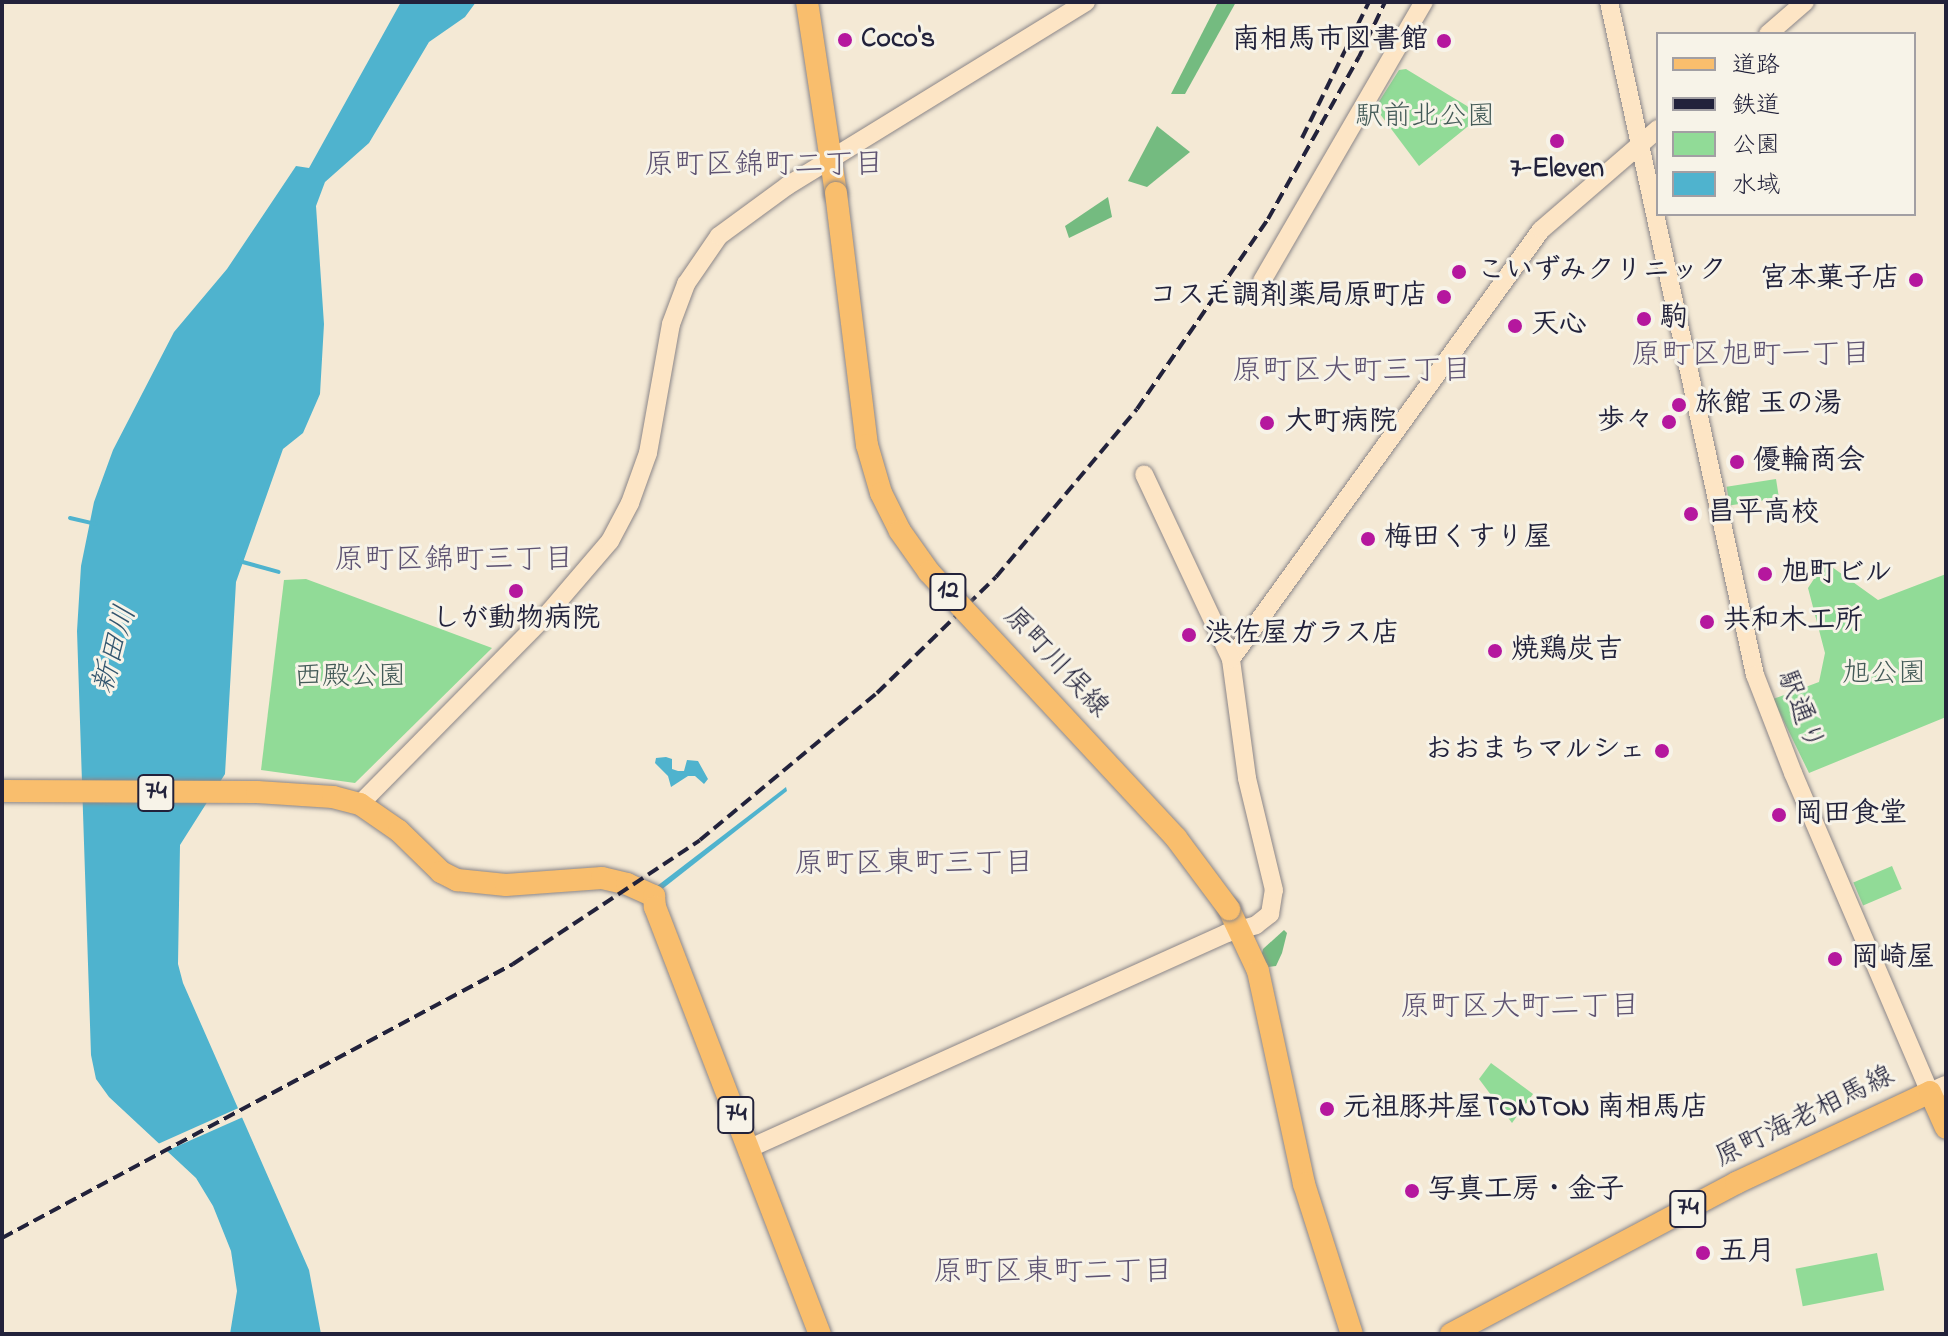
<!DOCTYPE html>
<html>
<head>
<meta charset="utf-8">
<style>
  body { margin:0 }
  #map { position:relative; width:1948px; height:1336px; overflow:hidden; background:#f4e9d5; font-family:"Indie Flower","Klee One",sans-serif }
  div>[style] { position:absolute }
  .green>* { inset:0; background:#91db97; transform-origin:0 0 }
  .forest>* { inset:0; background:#74bb80 }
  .water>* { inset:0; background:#4fb3ce }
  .pier>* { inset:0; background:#f4e9d5; transform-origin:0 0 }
  .stream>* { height:4px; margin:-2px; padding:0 2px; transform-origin:2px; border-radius:2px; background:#4fb3ce }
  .roads { filter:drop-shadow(0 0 2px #8b8688) drop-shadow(0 0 2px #8b8688) }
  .secondary>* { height:18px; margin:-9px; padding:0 9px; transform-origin:9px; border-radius:9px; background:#fde5c5 }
  .primary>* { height:22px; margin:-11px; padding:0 11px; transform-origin:11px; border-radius:11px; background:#f9be6d }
  .rail>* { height:4px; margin-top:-2px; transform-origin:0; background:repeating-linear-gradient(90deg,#22223b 0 12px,transparent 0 18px) }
  .bridges { filter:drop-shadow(0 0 2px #8b8688) drop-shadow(0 0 2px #8b8688) }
  .primary-bridge>* { height:22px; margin:-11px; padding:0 11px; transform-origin:11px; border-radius:11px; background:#f9be6d }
  .dots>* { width:22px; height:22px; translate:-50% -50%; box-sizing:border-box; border:4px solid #f7f3e8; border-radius:50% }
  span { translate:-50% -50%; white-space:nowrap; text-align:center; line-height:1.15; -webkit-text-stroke:6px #f7f3e8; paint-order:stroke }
  .shield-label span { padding:2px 6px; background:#f7f3e8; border:2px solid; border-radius:6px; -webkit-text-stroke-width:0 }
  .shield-label { font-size:26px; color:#22223b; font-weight:700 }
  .poi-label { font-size:28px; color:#22223b; font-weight:700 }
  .left { translate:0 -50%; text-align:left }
  .right { translate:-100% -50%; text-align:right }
  .park-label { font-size:28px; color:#435a57 }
  .street-label { font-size:28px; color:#22223b }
  .neighbourhood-label { font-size:30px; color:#5e5372 }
  .water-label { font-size:30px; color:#32556e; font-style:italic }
  .frame { position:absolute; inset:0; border:4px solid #22223b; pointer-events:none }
  .legend { position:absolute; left:1656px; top:32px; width:260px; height:184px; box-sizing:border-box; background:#f7f3e8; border:2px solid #a29fa3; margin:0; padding:10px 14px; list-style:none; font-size:24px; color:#22223b }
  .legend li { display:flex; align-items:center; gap:16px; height:40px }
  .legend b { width:40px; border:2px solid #a29fa3 }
</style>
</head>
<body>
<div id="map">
  <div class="green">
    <div style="clip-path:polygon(1406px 69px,1467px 106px,1477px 119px,1419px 166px,1380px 114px,1368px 119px,1399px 70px)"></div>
    <div style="left:1776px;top:479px;width:19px;height:50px;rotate:81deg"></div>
    <div style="clip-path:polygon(1825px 562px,1878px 600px,1946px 574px,1946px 717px,1809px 773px,1773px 699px,1819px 682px,1825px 653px,1808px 588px)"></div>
    <div style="clip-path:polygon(306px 579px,492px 648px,355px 783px,261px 770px,284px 580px)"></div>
    <div style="left:1892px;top:866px;width:25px;height:42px;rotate:67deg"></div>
    <div style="clip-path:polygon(1491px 1063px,1533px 1094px,1512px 1123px,1479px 1079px)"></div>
    <div style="left:1877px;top:1253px;width:38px;height:83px;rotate:79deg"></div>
  </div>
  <div class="forest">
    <div style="clip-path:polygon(1218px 2px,1236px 2px,1185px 94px,1171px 94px)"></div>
    <div style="clip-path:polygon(1157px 126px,1190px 152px,1147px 187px,1128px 181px)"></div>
    <div style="clip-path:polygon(1108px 197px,1112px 217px,1069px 238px,1065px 226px)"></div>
    <div style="clip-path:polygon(1284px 930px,1287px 933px,1282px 953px,1276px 966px,1268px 967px,1261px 957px,1263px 949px)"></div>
  </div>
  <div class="water">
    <div style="clip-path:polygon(401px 2px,476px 2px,465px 17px,429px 42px,369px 143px,325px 182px,316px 206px,324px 324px,320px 394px,303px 433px,283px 449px,236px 582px,225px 774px,180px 845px,178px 964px,183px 983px,309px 1270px,321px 1334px,230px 1334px,237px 1291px,231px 1251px,213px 1206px,196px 1178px,109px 1097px,96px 1079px,91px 1055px,77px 631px,81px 566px,94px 502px,113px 450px,174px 332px,227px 269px,296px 166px,309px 168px)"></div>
    <div style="clip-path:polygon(666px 757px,672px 759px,672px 769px,678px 771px,684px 771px,687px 760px,698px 761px,708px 779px,704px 784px,695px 776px,688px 776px,671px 787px,668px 776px,655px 763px,656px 758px)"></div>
    <div style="clip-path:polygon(786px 787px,787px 791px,661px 890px,657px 886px)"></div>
  </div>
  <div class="pier">
    <div style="left:243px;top:1106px;width:10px;height:95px;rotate:66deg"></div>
  </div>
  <div class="stream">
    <div style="left:70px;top:518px;width:26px;rotate:13deg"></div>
    <div style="left:239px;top:561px;width:41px;rotate:15.4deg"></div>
  </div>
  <div class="roads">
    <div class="secondary">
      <div style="left:1609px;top:2px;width:689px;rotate:77.76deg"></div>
      <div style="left:1755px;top:675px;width:105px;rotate:68.8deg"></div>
      <div style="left:1793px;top:773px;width:347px;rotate:66.8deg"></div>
      <div style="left:1930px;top:1092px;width:17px;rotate:-24deg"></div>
      <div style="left:1768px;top:34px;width:49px;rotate:-40.9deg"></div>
      <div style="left:1262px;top:281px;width:323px;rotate:-59.9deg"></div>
      <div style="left:1231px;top:659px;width:529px;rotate:-54.15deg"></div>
      <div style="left:1541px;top:230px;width:155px;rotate:-40.8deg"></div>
      <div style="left:360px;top:804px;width:271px;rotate:-45.4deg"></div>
      <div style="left:550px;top:611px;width:92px;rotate:-49.4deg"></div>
      <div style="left:610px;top:541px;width:43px;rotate:-62.2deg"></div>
      <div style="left:630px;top:503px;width:53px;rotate:-70.2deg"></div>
      <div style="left:648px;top:453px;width:131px;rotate:-79.9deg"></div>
      <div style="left:671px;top:324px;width:43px;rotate:-69.4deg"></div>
      <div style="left:686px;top:284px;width:58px;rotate:-55.5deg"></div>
      <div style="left:719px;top:236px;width:84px;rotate:-36.3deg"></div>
      <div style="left:787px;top:186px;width:351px;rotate:-31.6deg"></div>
      <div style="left:748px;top:1149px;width:525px;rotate:-24.27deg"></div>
      <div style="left:1227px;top:933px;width:30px;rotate:-15deg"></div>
      <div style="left:1256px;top:925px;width:18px;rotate:-38deg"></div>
      <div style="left:1270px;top:914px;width:24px;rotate:-81deg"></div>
      <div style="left:1274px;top:890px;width:115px;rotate:-103.6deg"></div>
      <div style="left:1247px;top:778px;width:120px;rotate:-97.7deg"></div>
      <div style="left:1231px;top:659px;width:204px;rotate:-115.2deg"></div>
    </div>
    <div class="primary">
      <div style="left:807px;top:2px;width:193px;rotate:81.4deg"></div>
      <div style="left:2px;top:791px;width:255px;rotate:0.2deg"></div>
      <div style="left:257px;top:792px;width:76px;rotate:3.8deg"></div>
      <div style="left:333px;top:797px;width:28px;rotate:15deg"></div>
      <div style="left:360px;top:804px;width:47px;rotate:34.7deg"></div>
      <div style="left:399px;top:831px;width:59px;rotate:44.3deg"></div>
      <div style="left:441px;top:872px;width:18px;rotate:27deg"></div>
      <div style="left:457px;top:880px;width:49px;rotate:5.8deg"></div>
      <div style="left:506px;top:885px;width:96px;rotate:-4.2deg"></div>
      <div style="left:602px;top:878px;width:26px;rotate:13deg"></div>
      <div style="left:627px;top:884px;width:30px;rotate:24deg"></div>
      <div style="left:654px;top:896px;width:11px;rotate:85deg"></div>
      <div style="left:655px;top:907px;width:458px;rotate:68.9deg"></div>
      <div style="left:1229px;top:909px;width:68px;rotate:64.9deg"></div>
      <div style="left:1258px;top:971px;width:218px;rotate:77.8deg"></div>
      <div style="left:1304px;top:1184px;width:157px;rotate:72.3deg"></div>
      <div style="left:1451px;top:1334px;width:323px;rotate:-27.9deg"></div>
      <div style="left:1736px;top:1183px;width:214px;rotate:-25.1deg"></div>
      <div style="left:1930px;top:1092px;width:39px;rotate:66deg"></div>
    </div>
  </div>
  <div class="rail">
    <div style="left:1302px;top:138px;width:152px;rotate:-63.8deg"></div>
    <div style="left:2px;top:1238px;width:580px;rotate:-28.2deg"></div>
    <div style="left:513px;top:964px;width:224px;rotate:-33.5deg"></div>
    <div style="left:700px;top:840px;width:230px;rotate:-39.7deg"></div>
    <div style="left:877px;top:693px;width:166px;rotate:-44.3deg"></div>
    <div style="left:996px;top:577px;width:219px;rotate:-50deg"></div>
    <div style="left:1137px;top:409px;width:231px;rotate:-55.4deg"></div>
    <div style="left:1268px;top:219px;width:186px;rotate:-60.7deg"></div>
    <div style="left:1359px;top:57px;width:61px;rotate:-64.7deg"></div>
  </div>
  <div class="bridges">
    <div class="primary-bridge">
      <div style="left:836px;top:193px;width:254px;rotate:83deg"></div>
      <div style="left:867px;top:445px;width:50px;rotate:73.7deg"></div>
      <div style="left:881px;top:493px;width:42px;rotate:63.4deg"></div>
      <div style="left:900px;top:531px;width:50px;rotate:54.7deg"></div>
      <div style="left:929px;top:572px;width:363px;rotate:47.1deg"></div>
      <div style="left:1176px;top:838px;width:89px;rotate:53.3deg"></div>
    </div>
  </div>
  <div class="dots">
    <div style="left:845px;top:40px;background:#b5179e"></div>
    <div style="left:1444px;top:41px;background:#b5179e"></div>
    <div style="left:1557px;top:141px;background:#b5179e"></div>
    <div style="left:1459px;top:272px;background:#b5179e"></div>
    <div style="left:1916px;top:280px;background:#b5179e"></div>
    <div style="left:1444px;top:297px;background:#b5179e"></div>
    <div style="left:1644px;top:319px;background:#b5179e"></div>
    <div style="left:1515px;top:326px;background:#b5179e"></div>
    <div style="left:1679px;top:405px;background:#b5179e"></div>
    <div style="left:1669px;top:422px;background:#b5179e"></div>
    <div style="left:1267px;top:423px;background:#b5179e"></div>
    <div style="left:1737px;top:462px;background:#b5179e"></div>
    <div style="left:1691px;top:514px;background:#b5179e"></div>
    <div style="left:1368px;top:539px;background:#b5179e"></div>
    <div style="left:1765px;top:574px;background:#b5179e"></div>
    <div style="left:516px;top:591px;background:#b5179e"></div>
    <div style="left:1707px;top:622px;background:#b5179e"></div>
    <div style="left:1189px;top:635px;background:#b5179e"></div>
    <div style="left:1495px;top:651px;background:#b5179e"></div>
    <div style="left:1662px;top:751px;background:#b5179e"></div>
    <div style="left:1779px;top:815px;background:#b5179e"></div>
    <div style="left:1835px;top:959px;background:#b5179e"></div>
    <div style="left:1327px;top:1109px;background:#b5179e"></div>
    <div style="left:1412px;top:1191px;background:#b5179e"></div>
    <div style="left:1703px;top:1253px;background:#b5179e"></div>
  </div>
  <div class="shield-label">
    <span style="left:948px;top:592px">12</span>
    <span style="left:156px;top:793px">74</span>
    <span style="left:736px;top:1115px">74</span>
    <span style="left:1688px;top:1209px">74</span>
  </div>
  <div class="poi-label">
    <span class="left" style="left:861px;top:40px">Coco's</span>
    <span class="right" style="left:1428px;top:41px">南相馬市図書館</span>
    <span style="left:1557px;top:170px">7-Eleven</span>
    <span class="left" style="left:1477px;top:272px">こいずみクリニック</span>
    <span class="right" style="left:1900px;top:280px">宮本菓子店</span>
    <span class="right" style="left:1428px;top:297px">コスモ調剤薬局原町店</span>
    <span class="left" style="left:1660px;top:319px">駒</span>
    <span class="left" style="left:1531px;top:326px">天心</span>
    <span class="left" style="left:1695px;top:405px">旅館 玉の湯</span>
    <span class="right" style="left:1653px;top:422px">歩々</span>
    <span class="left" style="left:1285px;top:423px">大町病院</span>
    <span class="left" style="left:1753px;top:462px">優輪商会</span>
    <span class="left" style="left:1707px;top:514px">昌平高校</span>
    <span class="left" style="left:1384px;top:539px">梅田くすり屋</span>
    <span class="left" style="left:1781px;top:574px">旭町ビル</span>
    <span style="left:516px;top:620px">しが動物病院</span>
    <span class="left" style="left:1723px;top:622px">共和木工所</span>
    <span class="left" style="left:1205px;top:635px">渋佐屋ガラス店</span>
    <span class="left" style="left:1511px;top:651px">焼鶏炭吉</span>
    <span class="right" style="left:1646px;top:751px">おおまちマルシェ</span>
    <span class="left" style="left:1795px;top:815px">岡田食堂</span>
    <span class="left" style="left:1851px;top:959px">岡崎屋</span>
    <span class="left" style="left:1343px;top:1109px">元祖豚丼屋TONTON 南相馬店</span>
    <span class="left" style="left:1428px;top:1191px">写真工房・金子</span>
    <span class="left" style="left:1719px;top:1253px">五月</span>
  </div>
  <div class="park-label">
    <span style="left:1425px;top:118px">駅前北公園</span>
    <span style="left:1884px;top:675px">旭公園</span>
    <span style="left:350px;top:678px">西殿公園</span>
  </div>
  <div class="street-label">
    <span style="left:1055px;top:663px;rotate:47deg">原町川俣線</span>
    <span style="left:1799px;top:711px;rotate:69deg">駅通り</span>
    <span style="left:1805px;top:1118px;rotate:-26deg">原町海老相馬線</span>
  </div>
  <div class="neighbourhood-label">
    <span style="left:764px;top:166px">原町区錦町二丁目</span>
    <span style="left:1751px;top:356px">原町区旭町一丁目</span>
    <span style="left:1352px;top:372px">原町区大町三丁目</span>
    <span style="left:454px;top:561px">原町区錦町三丁目</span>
    <span style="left:914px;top:865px">原町区東町三丁目</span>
    <span style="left:1520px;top:1008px">原町区大町二丁目</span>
    <span style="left:1053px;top:1273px">原町区東町二丁目</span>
  </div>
  <div class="water-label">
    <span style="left:116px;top:650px;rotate:-74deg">新田川</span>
  </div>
  <div class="frame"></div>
  <ul class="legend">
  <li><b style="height:10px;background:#f9be6d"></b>道路</li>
  <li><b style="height:10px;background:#22223b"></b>鉄道</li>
  <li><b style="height:22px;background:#91db97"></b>公園</li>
  <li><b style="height:22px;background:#4fb3ce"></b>水域</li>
  </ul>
</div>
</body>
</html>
